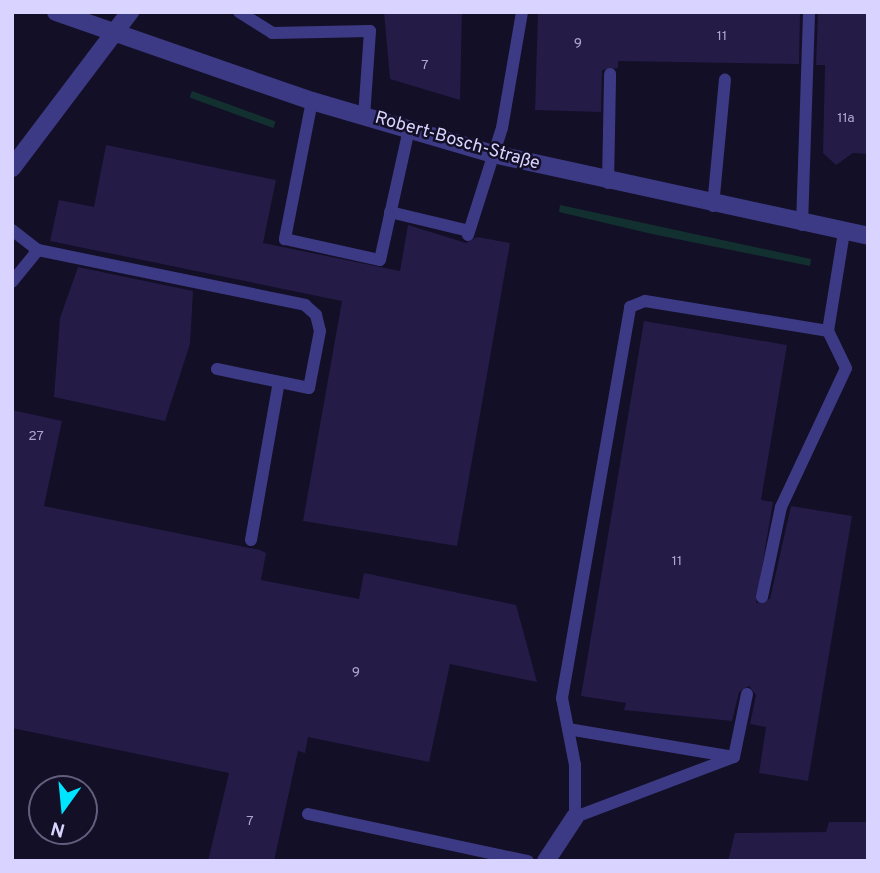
<!DOCTYPE html>
<html>
<head>
<meta charset="utf-8">
<style>
  body { margin:0 }
  #map { position:relative; width:880px; height:873px; overflow:hidden; background:#130f26; font-family:Overpass,sans-serif }
  div>[style] { position:absolute }
  .green>* { inset:0; background:#12302f; transform-origin:0 0 }
  .building>* { inset:0; background:#241b47 }
  .service>* { height:12px; margin:-6px; padding:0 6px; transform-origin:6px; border-radius:6px; background:#3d3a85 }
  .minor>* { height:18px; margin:-9px; padding:0 9px; transform-origin:9px; border-radius:9px; background:#3d3a85 }
  span { translate:-50% -50%; white-space:nowrap; text-align:center; line-height:1.15; -webkit-text-stroke:5px #130f26; paint-order:stroke }
  .number-label { font-size:14px; color:#aca6d1 }
  .number-label span { -webkit-text-stroke-width:0 }
  .street-label { font-size:18px; color:#d9d4ff }
  .frame { position:absolute; inset:0; border:14px solid #d9d4ff; pointer-events:none }
  .north { position:absolute; left:28px; top:775px; width:70px; height:70px; box-sizing:border-box; background:#130f26; border:2px solid #625e7d; border-radius:50%; rotate:195deg; font-size:19px; font-weight:700; line-height:28px; text-align:center; color:#d9d4ff }
  .north::after { content:''; display:block; margin:auto; width:24px; height:32px; background:#00e5ff; clip-path:polygon(50% 0,100% 100%,50% 72%,0 100%) }
</style>
</head>
<body>
<div id="map">
  <div class="green">
    <div style="left:192px;top:91px;width:89px;height:7px;rotate:20deg"></div>
    <div style="clip-path:polygon(560px 205px,811px 259px,810px 266px,652px 234px,559px 212px)"></div>
  </div>
  <div class="building">
    <div style="clip-path:polygon(384px 12px,462px 12px,460px 100px,390px 79px)"></div>
    <div style="clip-path:polygon(538px 12px,800px 12px,799px 64px,618px 61px,618px 68px,602px 70px,601px 112px,535px 110px)"></div>
    <div style="clip-path:polygon(818px 12px,868px 12px,868px 154px,853px 153px,836px 165px,823px 153px,825px 65px,816px 65px)"></div>
    <div style="clip-path:polygon(106px 145px,276px 180px,263px 243px,400px 271px,408px 225px,466px 243px,477px 237px,510px 243px,457px 546px,303px 521px,342px 301px,50px 241px,59px 200px,94px 207px)"></div>
    <div style="clip-path:polygon(78px 267px,193px 291px,190px 344px,165px 421px,54px 397px,60px 318px)"></div>
    <div style="clip-path:polygon(644px 321px,787px 345px,761px 500px,773px 502px,756px 603px,770px 599px,791px 506px,852px 516px,808px 781px,759px 773px,766px 727px,750px 724px,756px 695px,749px 686px,739px 692px,732px 721px,624px 710px,626px 703px,581px 696px)"></div>
    <div style="clip-path:polygon(12px 410px,62px 421px,44px 506px,260px 550px,266px 553px,261px 580px,359px 599px,364px 573px,516px 605px,537px 682px,450px 664px,429px 762px,308px 737px,305px 753px,298px 751px,274px 861px,208px 861px,229px 773px,12px 728px)"></div>
    <div style="clip-path:polygon(829px 822px,868px 822px,868px 861px,728px 861px,735px 833px,826px 832px)"></div>
  </div>
  <div class="service">
    <div style="left:239px;top:12px;width:39px;rotate:32deg"></div>
    <div style="left:272px;top:33px;width:98px;rotate:-1.2deg"></div>
    <div style="left:370px;top:31px;width:85px;rotate:94deg"></div>
    <div style="left:312px;top:101px;width:141px;rotate:101.1deg"></div>
    <div style="left:285px;top:239px;width:97px;rotate:12.5deg"></div>
    <div style="left:380px;top:260px;width:134px;rotate:-77.5deg"></div>
    <div style="left:608px;top:183px;width:109px;rotate:-88.9deg"></div>
    <div style="left:713px;top:206px;width:127px;rotate:-84.6deg"></div>
    <div style="left:390px;top:212px;width:81px;rotate:13.5deg"></div>
    <div style="left:802px;top:225px;width:213px;rotate:-88.1deg"></div>
    <div style="left:12px;top:230px;width:33px;rotate:38deg"></div>
    <div style="left:38px;top:250px;width:41px;rotate:129.1deg"></div>
    <div style="left:468px;top:235px;width:112px;rotate:-72.4deg"></div>
    <div style="left:502px;top:128px;width:118px;rotate:-80.2deg"></div>
    <div style="left:38px;top:250px;width:273px;rotate:11.6deg"></div>
    <div style="left:305px;top:305px;width:15px;rotate:42deg"></div>
    <div style="left:316px;top:315px;width:16px;rotate:76deg"></div>
    <div style="left:320px;top:331px;width:58px;rotate:100.9deg"></div>
    <div style="left:309px;top:388px;width:94px;rotate:-168.3deg"></div>
    <div style="left:251px;top:540px;width:160px;rotate:-80deg"></div>
    <div style="left:762px;top:597px;width:92px;rotate:-78.1deg"></div>
    <div style="left:781px;top:507px;width:153px;rotate:-64.9deg"></div>
    <div style="left:846px;top:368px;width:41px;rotate:-115.9deg"></div>
    <div style="left:828px;top:331px;width:100px;rotate:-80.8deg"></div>
    <div style="left:747px;top:694px;width:64px;rotate:101.7deg"></div>
    <div style="left:734px;top:757px;width:170px;rotate:159.3deg"></div>
    <div style="left:575px;top:817px;width:52px;rotate:-90deg"></div>
    <div style="left:575px;top:765px;width:68px;rotate:-101deg"></div>
    <div style="left:562px;top:698px;width:397px;rotate:-80.1deg"></div>
    <div style="left:630px;top:307px;width:16px;rotate:-22deg"></div>
    <div style="left:645px;top:301px;width:185px;rotate:9.3deg"></div>
    <div style="left:568px;top:729px;width:168px;rotate:9.6deg"></div>
    <div style="left:308px;top:814px;width:225px;rotate:12.1deg"></div>
  </div>
  <div class="minor">
    <div style="left:56px;top:12px;width:271px;rotate:19.2deg"></div>
    <div style="left:312px;top:101px;width:189px;rotate:16.3deg"></div>
    <div style="left:493px;top:154px;width:384px;rotate:12.3deg"></div>
    <div style="left:12px;top:168px;width:196px;rotate:-52.9deg"></div>
    <div style="left:546px;top:861px;width:53px;rotate:-56.6deg"></div>
  </div>
  <div class="number-label">
    <span style="left:722px;top:37px">11</span>
    <span style="left:578px;top:44px">9</span>
    <span style="left:425px;top:66px">7</span>
    <span style="left:846px;top:119px">11a</span>
    <span style="left:36px;top:437px">27</span>
    <span style="left:677px;top:562px">11</span>
    <span style="left:356px;top:673px">9</span>
    <span style="left:250px;top:822px">7</span>
  </div>
  <div class="street-label">
    <span style="left:457px;top:142px;rotate:16deg">Robert-Bosch-Straße</span>
  </div>
  <div class="frame"></div>
  <div class="north">N</div>
</div>
</body>
</html>
